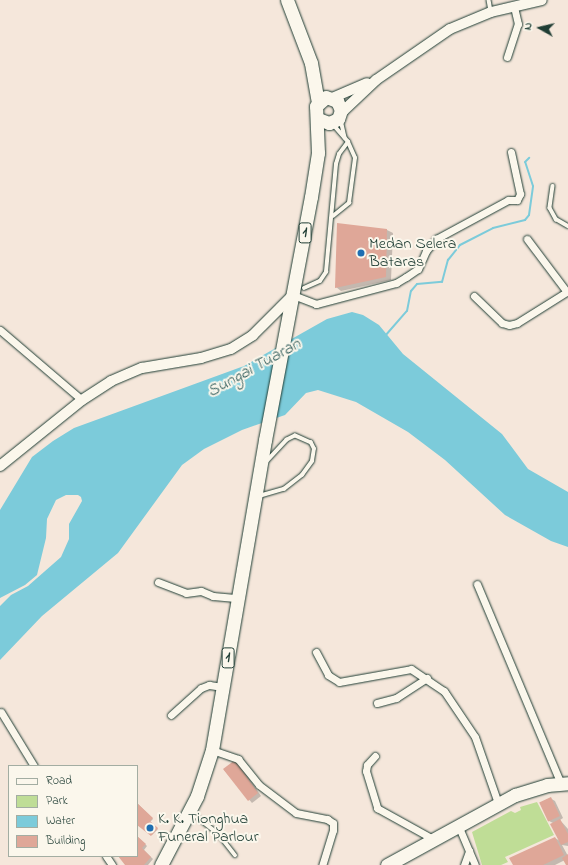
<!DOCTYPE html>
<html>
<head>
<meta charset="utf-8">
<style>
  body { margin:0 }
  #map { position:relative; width:568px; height:865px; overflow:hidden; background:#f5e7db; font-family:"Indie Flower",sans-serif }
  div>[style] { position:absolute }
  .green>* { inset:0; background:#bfdd96 }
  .water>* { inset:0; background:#7ccbda }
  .shadow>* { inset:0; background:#0003 }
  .stream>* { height:2px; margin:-1px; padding:0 1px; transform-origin:1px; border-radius:1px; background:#7ccbda }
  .building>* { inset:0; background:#dfa798; transform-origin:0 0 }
  .roads { filter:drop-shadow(0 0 1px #1f3d34) drop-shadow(0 0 1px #1f3d34) }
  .lane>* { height:3.5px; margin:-1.75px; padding:0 1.75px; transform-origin:1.75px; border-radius:1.75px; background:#fbf7ec }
  .street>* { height:7px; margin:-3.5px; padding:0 3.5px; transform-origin:3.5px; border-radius:3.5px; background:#fbf7ec }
  .secondary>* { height:10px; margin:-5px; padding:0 5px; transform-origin:5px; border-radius:5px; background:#fbf7ec }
  .highway>* { height:13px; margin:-6.5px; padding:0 6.5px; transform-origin:6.5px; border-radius:6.5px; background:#fbf7ec }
  .dots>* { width:11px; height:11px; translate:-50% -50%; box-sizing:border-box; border:2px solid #fbf7ec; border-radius:50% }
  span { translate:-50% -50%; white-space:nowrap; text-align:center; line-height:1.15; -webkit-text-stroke:4px #fbf7ec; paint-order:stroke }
  .shield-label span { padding:1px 3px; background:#fbf7ec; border:1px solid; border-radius:3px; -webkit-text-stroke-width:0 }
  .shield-label { font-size:15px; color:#1f3d34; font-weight:700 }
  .poi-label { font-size:16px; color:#1f3d34 }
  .left { translate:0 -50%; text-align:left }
  .water-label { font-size:17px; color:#36605e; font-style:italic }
  .legend { position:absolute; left:8px; top:765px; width:130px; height:92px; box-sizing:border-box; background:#fbf7ec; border:1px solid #a3ada2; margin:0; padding:5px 7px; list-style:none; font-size:12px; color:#1f3d34 }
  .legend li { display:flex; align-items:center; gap:8px; height:20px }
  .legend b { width:20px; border:1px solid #a3ada2 }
  .north { position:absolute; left:520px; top:8px; width:40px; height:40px; -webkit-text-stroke:3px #fbf7ec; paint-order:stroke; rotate:278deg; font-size:11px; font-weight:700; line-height:16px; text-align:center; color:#1f3d34 }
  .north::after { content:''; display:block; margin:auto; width:14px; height:18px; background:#1f3d34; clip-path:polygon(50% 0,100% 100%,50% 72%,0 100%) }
</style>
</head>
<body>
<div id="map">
  <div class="green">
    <div style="clip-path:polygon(537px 802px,554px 835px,505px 857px,508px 862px,501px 865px,482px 865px,472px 832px,511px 811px,515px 813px,521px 810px,520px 807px)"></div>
  </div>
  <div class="water">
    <div style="clip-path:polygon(352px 312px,363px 315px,379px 325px,403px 354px,502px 434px,528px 469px,568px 492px,568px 547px,551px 541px,505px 515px,445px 460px,408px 432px,356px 402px,318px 390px,306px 393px,285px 415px,242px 430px,204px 449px,182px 465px,118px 553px,42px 616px,0 660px,0 606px,11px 595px,28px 586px,61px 557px,69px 539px,69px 524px,82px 501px,81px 497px,78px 495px,66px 495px,56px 500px,47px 519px,46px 538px,37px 575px,25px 585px,0 598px,0 510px,32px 457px,53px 441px,74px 428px,244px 366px,327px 319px)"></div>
  </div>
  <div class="shadow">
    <div style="clip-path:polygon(338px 224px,387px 230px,393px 233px,391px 280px,341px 291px,336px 287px)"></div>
    <div style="clip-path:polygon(239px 763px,261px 796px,252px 803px,224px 770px)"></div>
    <div style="clip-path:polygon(550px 798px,555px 801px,563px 818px,560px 820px,568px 829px,568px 846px,562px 845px,568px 856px,568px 865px,565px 860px,555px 865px,514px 865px,555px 838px,560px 841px,553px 823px,549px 821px,540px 803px)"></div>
    <div style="clip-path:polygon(137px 803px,153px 819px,150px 822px,158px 829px,152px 835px,137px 822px)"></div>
    <div style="clip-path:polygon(137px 836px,147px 846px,144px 850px,153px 859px,148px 865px,126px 865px,119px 856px,137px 856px)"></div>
  </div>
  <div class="stream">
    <div style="left:385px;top:336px;width:33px;rotate:-49deg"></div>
    <div style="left:407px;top:311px;width:20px;rotate:-79deg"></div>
    <div style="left:411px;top:291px;width:9px;rotate:-49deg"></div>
    <div style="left:417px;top:284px;width:25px;rotate:-5deg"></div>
    <div style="left:442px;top:282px;width:23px;rotate:-75deg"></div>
    <div style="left:448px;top:260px;width:19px;rotate:-51deg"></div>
    <div style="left:460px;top:245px;width:37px;rotate:-27deg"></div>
    <div style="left:493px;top:228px;width:33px;rotate:-14deg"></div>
    <div style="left:525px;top:220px;width:6px;rotate:-51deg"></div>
    <div style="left:529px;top:215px;width:29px;rotate:-82deg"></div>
    <div style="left:533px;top:186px;width:25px;rotate:-108deg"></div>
    <div style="left:525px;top:162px;width:6px;rotate:-45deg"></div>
  </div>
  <div class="building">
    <div style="clip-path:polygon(337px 223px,387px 229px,386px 277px,335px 288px)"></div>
    <div style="clip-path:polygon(235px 760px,258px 793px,248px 801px,223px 769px)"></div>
    <div style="left:551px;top:797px;width:21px;height:13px;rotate:65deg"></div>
    <div style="clip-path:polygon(137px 803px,153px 818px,150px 821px,158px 828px,151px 836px,137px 825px)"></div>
    <div style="clip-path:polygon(560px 819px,568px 834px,568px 842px,561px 845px,550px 824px)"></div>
    <div style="clip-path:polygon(137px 836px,146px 844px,142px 848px,151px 857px,144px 865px,125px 865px,118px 856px,137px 856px)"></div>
    <div style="clip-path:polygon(555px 837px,564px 855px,543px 865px,513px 865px,509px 858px)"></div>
    <div style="clip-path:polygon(568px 854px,568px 865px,566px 865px,562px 858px)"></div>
  </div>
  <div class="roads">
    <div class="lane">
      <div style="left:489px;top:0;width:11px;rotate:80deg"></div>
      <div style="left:341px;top:120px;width:18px;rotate:77deg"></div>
      <div style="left:553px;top:186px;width:22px;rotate:98deg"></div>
      <div style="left:550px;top:208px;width:13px;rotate:61deg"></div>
      <div style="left:556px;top:219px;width:14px;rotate:30deg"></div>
      <div style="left:333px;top:216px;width:21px;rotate:-39deg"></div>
      <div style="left:349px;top:203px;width:45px;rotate:-82.4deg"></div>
      <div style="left:355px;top:158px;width:17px;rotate:-114deg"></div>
      <div style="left:348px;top:142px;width:23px;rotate:-131deg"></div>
      <div style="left:304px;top:288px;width:17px;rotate:-24deg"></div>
      <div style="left:320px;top:281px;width:11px;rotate:-56deg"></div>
      <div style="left:326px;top:272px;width:108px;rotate:-84.7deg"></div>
      <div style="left:336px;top:164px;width:10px;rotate:-73deg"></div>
      <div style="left:339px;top:154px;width:15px;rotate:-53deg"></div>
      <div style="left:259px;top:496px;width:26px;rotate:-16deg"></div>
      <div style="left:284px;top:489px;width:23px;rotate:-38deg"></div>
      <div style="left:302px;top:475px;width:17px;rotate:-54deg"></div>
      <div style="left:312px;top:461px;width:12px;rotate:-81deg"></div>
      <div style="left:314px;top:449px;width:7px;rotate:-117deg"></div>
      <div style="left:311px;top:443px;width:17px;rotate:-156deg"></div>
      <div style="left:295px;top:436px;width:9px;rotate:153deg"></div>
      <div style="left:287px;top:440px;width:34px;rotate:133deg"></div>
      <div style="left:192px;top:813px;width:33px;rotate:38deg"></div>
      <div style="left:218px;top:833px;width:28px;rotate:52deg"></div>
    </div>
    <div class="street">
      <div style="left:507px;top:57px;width:35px;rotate:-72deg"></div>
      <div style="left:518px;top:24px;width:18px;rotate:-103deg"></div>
      <div style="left:527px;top:239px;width:66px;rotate:53deg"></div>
      <div style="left:293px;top:295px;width:25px;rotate:21deg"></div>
      <div style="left:316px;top:304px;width:83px;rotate:-14.7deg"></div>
      <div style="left:396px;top:283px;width:12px;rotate:-31deg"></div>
      <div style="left:406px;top:277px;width:14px;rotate:-34deg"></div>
      <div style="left:418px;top:269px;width:20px;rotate:-66deg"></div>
      <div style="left:426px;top:251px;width:16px;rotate:-50deg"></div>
      <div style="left:436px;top:239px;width:82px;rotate:-28.4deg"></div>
      <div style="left:508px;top:200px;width:9px"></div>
      <div style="left:517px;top:200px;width:7px;rotate:-63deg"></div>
      <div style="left:520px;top:194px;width:43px;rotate:-102.1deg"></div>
      <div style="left:474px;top:296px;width:39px;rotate:44deg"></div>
      <div style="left:502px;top:323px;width:7px;rotate:16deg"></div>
      <div style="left:509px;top:325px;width:8px;rotate:-14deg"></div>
      <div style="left:517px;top:323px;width:60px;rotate:-32.1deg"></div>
      <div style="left:0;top:330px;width:108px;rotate:40.5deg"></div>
      <div style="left:158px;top:582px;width:30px;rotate:21deg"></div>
      <div style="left:186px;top:593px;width:15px;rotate:-8deg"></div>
      <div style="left:201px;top:591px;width:13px;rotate:23deg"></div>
      <div style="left:213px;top:596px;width:25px;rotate:5deg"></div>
      <div style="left:477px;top:584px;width:217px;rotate:67.2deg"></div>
      <div style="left:316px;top:652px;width:26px;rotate:62deg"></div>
      <div style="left:328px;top:675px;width:13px;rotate:32deg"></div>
      <div style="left:339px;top:682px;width:73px;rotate:-10.2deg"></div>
      <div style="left:411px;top:669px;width:40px;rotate:34deg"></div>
      <div style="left:444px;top:691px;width:55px;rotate:56deg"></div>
      <div style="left:475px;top:737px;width:70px;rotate:70.8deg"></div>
      <div style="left:377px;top:703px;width:20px;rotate:-15deg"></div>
      <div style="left:396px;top:698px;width:37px;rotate:-33deg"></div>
      <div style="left:1px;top:712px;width:63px;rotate:58.6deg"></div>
      <div style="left:171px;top:715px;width:40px;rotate:-42deg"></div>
      <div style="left:201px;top:688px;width:9px;rotate:-21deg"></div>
      <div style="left:209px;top:685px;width:14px;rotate:8deg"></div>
      <div style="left:212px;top:750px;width:28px;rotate:19deg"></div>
      <div style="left:238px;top:759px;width:33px;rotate:51deg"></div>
      <div style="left:259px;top:785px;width:46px;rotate:37.1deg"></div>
      <div style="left:296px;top:813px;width:32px;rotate:11deg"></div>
      <div style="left:327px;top:819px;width:7px;rotate:34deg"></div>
      <div style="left:333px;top:823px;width:7px;rotate:90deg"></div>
      <div style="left:333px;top:830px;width:37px;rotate:107deg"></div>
      <div style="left:375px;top:756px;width:12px;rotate:132deg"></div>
      <div style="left:367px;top:765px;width:6px;rotate:99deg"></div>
      <div style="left:366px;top:771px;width:39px;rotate:73deg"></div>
      <div style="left:377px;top:808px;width:64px;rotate:29deg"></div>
      <div style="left:458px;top:825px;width:43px;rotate:67deg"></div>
      <div style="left:106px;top:856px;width:11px;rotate:56deg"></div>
      <div style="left:464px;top:865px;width:15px;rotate:-70deg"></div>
    </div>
    <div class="secondary">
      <div style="left:332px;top:98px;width:38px;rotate:-23deg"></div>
      <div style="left:341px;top:113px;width:48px;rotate:-43.3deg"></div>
      <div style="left:376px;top:80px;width:90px;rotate:-34.6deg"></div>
      <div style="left:450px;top:29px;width:44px;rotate:-22.5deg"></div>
      <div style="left:491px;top:12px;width:52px;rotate:-13.2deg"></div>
      <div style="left:0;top:466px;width:105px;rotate:-38.8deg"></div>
      <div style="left:82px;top:400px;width:35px;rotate:-33deg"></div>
      <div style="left:111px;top:381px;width:34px;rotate:-23deg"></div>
      <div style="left:142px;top:368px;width:60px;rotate:-9.6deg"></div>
      <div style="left:201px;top:358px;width:31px;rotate:-17deg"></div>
      <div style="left:231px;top:349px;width:26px;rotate:-32deg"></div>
      <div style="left:253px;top:335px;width:57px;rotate:-45deg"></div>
    </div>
    <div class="highway">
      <div style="left:287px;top:0;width:67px;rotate:69.1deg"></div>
      <div style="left:311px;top:63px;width:40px;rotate:80deg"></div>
      <div style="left:161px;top:865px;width:78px;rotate:-62.4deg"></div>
      <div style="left:197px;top:796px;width:48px;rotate:-71.9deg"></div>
      <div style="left:212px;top:750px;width:314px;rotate:-80.3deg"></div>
      <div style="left:265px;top:440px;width:247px;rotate:-79.3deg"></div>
      <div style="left:311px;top:197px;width:45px;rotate:-81deg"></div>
      <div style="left:318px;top:153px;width:47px;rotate:-92.4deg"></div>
      <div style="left:316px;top:106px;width:13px;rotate:-42deg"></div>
      <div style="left:326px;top:97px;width:12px;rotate:20deg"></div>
      <div style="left:337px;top:101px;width:10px;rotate:66deg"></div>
      <div style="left:341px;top:110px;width:9px;rotate:108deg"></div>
      <div style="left:338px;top:119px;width:10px;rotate:156deg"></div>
      <div style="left:329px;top:123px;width:12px;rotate:-160deg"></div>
      <div style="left:387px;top:865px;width:146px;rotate:-28.7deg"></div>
      <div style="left:515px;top:795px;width:34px;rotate:-17deg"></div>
      <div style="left:547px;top:785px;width:21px;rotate:-5deg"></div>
    </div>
  </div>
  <div class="dots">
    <div style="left:361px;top:253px;background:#1f6fb2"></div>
    <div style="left:150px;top:828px;background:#1f6fb2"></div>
  </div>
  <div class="shield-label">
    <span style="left:305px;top:233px">1</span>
    <span style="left:228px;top:658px">1</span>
  </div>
  <div class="poi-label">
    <span class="left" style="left:369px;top:253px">Medan Selera<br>Bataras</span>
    <span class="left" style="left:158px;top:828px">K. K. Tionghua<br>Funeral Parlour</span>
  </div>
  <div class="water-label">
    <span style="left:254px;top:368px;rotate:-29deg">Sungai Tuaran</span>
  </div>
  <ul class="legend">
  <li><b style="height:5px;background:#fbf7ec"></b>Road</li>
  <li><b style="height:11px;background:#bfdd96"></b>Park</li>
  <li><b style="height:11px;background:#7ccbda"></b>Water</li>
  <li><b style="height:11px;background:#dfa798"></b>Building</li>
  </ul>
  <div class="north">N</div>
</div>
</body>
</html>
